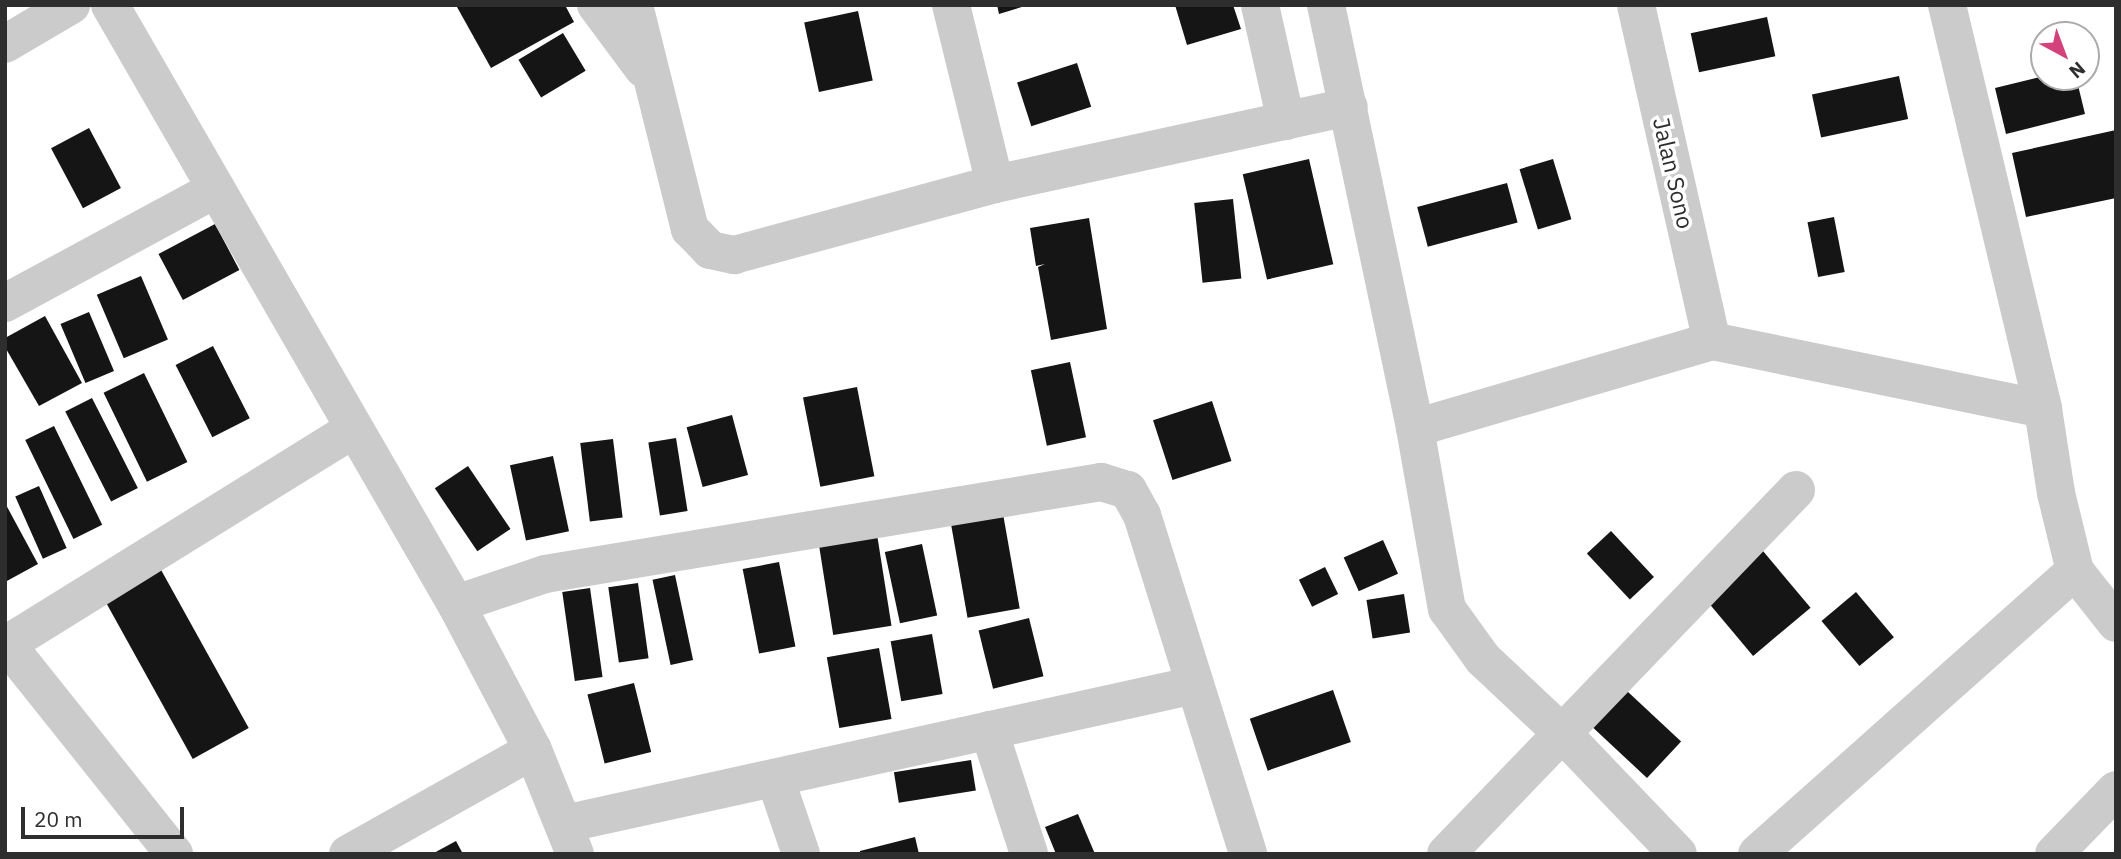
<!DOCTYPE html>
<html>
<head>
<meta charset="utf-8">
<style>
  body { margin:0 }
  #map { position:relative; width:2121px; height:859px; overflow:hidden; background:#fff; font-family:"IBM Plex Sans",sans-serif }
  div>[style] { position:absolute }
  .building>* { inset:0; background:#151515; transform-origin:0 0 }
  .minor>* { height:38px; margin:-19px; padding:0 19px; transform-origin:19px; border-radius:19px; background:#cbcbcb }
  span { translate:-50% -50%; white-space:nowrap; text-align:center; line-height:1.15; -webkit-text-stroke:7px #fff; paint-order:stroke }
  .street-label { font-size:23px; color:#2e2e2e }
  .frame { position:absolute; inset:0; border:7px solid #2e2e2e; pointer-events:none }
  .north { position:absolute; left:2030px; top:21px; width:70px; height:70px; box-sizing:border-box; background:#fff; border:2px solid #ababab; border-radius:50%; rotate:139deg; font-size:19px; font-weight:700; line-height:28px; text-align:center; color:#2e2e2e }
  .north::after { content:''; display:block; margin:auto; width:24px; height:32px; background:#d3427b; clip-path:polygon(50% 0,100% 100%,50% 72%,0 100%) }
  .scale { position:absolute; left:21px; top:807px; width:163px; height:32px; box-sizing:border-box; border:4px solid #2e2e2e; border-top:0; padding-left:9px; font-size:21px; line-height:24px; white-space:nowrap; color:#2e2e2e; -webkit-text-stroke:5px #fff; paint-order:stroke }
</style>
</head>
<body>
<div id="map">
  <div class="building">
    <div style="clip-path:polygon(461px 5px,565px 5px,574px 22px,491px 68px,457px 7px)"></div>
    <div style="clip-path:polygon(997px 5px,1025px 5px,1025px 6px,999px 14px)"></div>
    <div style="clip-path:polygon(1175px 5px,1233px 5px,1241px 29px,1187px 45px)"></div>
    <div style="left:858px;top:11px;width:71px;height:55px;rotate:78deg"></div>
    <div style="left:1767px;top:17px;width:40px;height:78px;rotate:78deg"></div>
    <div style="left:563px;top:33px;width:44px;height:52px;rotate:59deg"></div>
    <div style="left:1077px;top:63px;width:46px;height:63px;rotate:72deg"></div>
    <div style="left:1899px;top:76px;width:44px;height:89px;rotate:78deg"></div>
    <div style="clip-path:polygon(2044px 76px,2076px 77px,2085px 114px,2006px 134px,1995px 88px)"></div>
    <div style="left:89px;top:128px;width:68px;height:43px;rotate:62deg"></div>
    <div style="clip-path:polygon(2116px 130px,2116px 198px,2026px 217px,2012px 153px)"></div>
    <div style="left:1309px;top:159px;width:108px;height:68px;rotate:77deg"></div>
    <div style="left:1553px;top:159px;width:63px;height:35px;rotate:73deg"></div>
    <div style="left:1507px;top:183px;width:41px;height:93px;rotate:75deg"></div>
    <div style="left:1233px;top:199px;width:80px;height:39px;rotate:84deg"></div>
    <div style="left:1834px;top:217px;width:56px;height:27px;rotate:79deg"></div>
    <div style="clip-path:polygon(1089px 218px,1107px 329px,1051px 340px,1038px 267px,1045px 264px,1036px 266px,1030px 228px)"></div>
    <div style="left:215px;top:224px;width:52px;height:64px;rotate:62deg"></div>
    <div style="left:141px;top:276px;width:69px;height:48px;rotate:67deg"></div>
    <div style="left:89px;top:312px;width:64px;height:31px;rotate:67deg"></div>
    <div style="clip-path:polygon(45px 316px,82px 383px,39px 406px,5px 347px,5px 338px)"></div>
    <div style="left:213px;top:346px;width:81px;height:42px;rotate:63deg"></div>
    <div style="left:1070px;top:362px;width:77px;height:40px;rotate:78deg"></div>
    <div style="left:144px;top:373px;width:99px;height:45px;rotate:64deg"></div>
    <div style="left:857px;top:387px;width:91px;height:55px;rotate:79deg"></div>
    <div style="left:92px;top:398px;width:101px;height:30px;rotate:63deg"></div>
    <div style="left:1212px;top:401px;width:63px;height:62px;rotate:72deg"></div>
    <div style="left:732px;top:415px;width:62px;height:47px;rotate:75deg"></div>
    <div style="left:54px;top:426px;width:110px;height:32px;rotate:64deg"></div>
    <div style="left:676px;top:438px;width:74px;height:28px;rotate:81deg"></div>
    <div style="left:613px;top:439px;width:79px;height:33px;rotate:83deg"></div>
    <div style="left:553px;top:456px;width:77px;height:44px;rotate:78deg"></div>
    <div style="left:468px;top:466px;width:76px;height:40px;rotate:56deg"></div>
    <div style="left:39px;top:486px;width:68px;height:26px;rotate:66deg"></div>
    <div style="clip-path:polygon(5px 503px,38px 564px,5px 582px)"></div>
    <div style="left:1002px;top:508px;width:102px;height:53px;rotate:80deg"></div>
    <div style="left:876px;top:528px;width:99px;height:59px;rotate:81deg"></div>
    <div style="left:1611px;top:531px;width:63px;height:33px;rotate:47deg"></div>
    <div style="left:1383px;top:540px;width:37px;height:43px;rotate:66deg"></div>
    <div style="left:922px;top:544px;width:73px;height:38px;rotate:78deg"></div>
    <div style="left:1763px;top:551px;width:74px;height:75px;rotate:50deg"></div>
    <div style="left:779px;top:562px;width:86px;height:37px;rotate:79deg"></div>
    <div style="left:1325px;top:567px;width:30px;height:29px;rotate:64deg"></div>
    <div style="left:160px;top:568px;width:183px;height:64px;rotate:61deg"></div>
    <div style="left:675px;top:575px;width:87px;height:23px;rotate:78deg"></div>
    <div style="left:638px;top:583px;width:76px;height:30px;rotate:82deg"></div>
    <div style="left:590px;top:588px;width:90px;height:28px;rotate:82deg"></div>
    <div style="left:1856px;top:592px;width:59px;height:45px;rotate:50deg"></div>
    <div style="left:1404px;top:594px;width:39px;height:38px;rotate:81deg"></div>
    <div style="left:1029px;top:618px;width:60px;height:52px;rotate:76deg"></div>
    <div style="left:932px;top:634px;width:61px;height:42px;rotate:80deg"></div>
    <div style="left:879px;top:648px;width:72px;height:53px;rotate:80deg"></div>
    <div style="left:634px;top:683px;width:71px;height:48px;rotate:76deg"></div>
    <div style="left:1333px;top:690px;width:55px;height:88px;rotate:71deg"></div>
    <div style="left:1627px;top:691px;width:74px;height:50px;rotate:43deg"></div>
    <div style="left:971px;top:760px;width:31px;height:78px;rotate:81deg"></div>
    <div style="clip-path:polygon(1078px 814px,1095px 854px,1056px 854px,1045px 827px)"></div>
    <div style="clip-path:polygon(915px 837px,919px 854px,860px 854px,860px 851px)"></div>
    <div style="clip-path:polygon(456px 841px,463px 854px,432px 854px)"></div>
  </div>
  <div class="minor">
    <div style="left:110px;top:5px;width:692px;rotate:59.99deg"></div>
    <div style="left:456px;top:604px;width:165px;rotate:62.2deg"></div>
    <div style="left:533px;top:750px;width:112px;rotate:68deg"></div>
    <div style="left:596px;top:5px;width:79px;rotate:53.3deg"></div>
    <div style="left:634px;top:5px;width:231px;rotate:76deg"></div>
    <div style="left:690px;top:229px;width:29px;rotate:46deg"></div>
    <div style="left:710px;top:250px;width:25px;rotate:12deg"></div>
    <div style="left:734px;top:255px;width:270px;rotate:-15.2deg"></div>
    <div style="left:995px;top:184px;width:362px;rotate:-12.3deg"></div>
    <div style="left:951px;top:5px;width:184px;rotate:76.2deg"></div>
    <div style="left:1260px;top:5px;width:119px;rotate:77.4deg"></div>
    <div style="left:1326px;top:5px;width:432px;rotate:78.1deg"></div>
    <div style="left:1415px;top:428px;width:184px;rotate:80deg"></div>
    <div style="left:1447px;top:609px;width:62px;rotate:54.2deg"></div>
    <div style="left:1483px;top:659px;width:110px;rotate:43.2deg"></div>
    <div style="left:1563px;top:734px;width:166px;rotate:46.2deg"></div>
    <div style="left:1636px;top:5px;width:344px;rotate:77.3deg"></div>
    <div style="left:1947px;top:5px;width:415px;rotate:76.6deg"></div>
    <div style="left:2043px;top:409px;width:85px;rotate:81.2deg"></div>
    <div style="left:2056px;top:493px;width:80px;rotate:76.3deg"></div>
    <div style="left:2075px;top:571px;width:66px;rotate:51.7deg"></div>
    <div style="left:5px;top:44px;width:77px;rotate:-30.6deg"></div>
    <div style="left:5px;top:303px;width:240px;rotate:-28.4deg"></div>
    <div style="left:1415px;top:428px;width:309px;rotate:-16.3deg"></div>
    <div style="left:1712px;top:341px;width:338px;rotate:11.6deg"></div>
    <div style="left:456px;top:604px;width:94px;rotate:-18.6deg"></div>
    <div style="left:545px;top:574px;width:564px;rotate:-9.4deg"></div>
    <div style="left:1101px;top:482px;width:28px;rotate:17deg"></div>
    <div style="left:1128px;top:490px;width:29px;rotate:61deg"></div>
    <div style="left:1142px;top:515px;width:355px;rotate:72.6deg"></div>
    <div style="left:5px;top:642px;width:271px;rotate:51.4deg"></div>
    <div style="left:7px;top:644px;width:408px;rotate:-31.8deg"></div>
    <div style="left:989px;top:730px;width:130px;rotate:72.1deg"></div>
    <div style="left:775px;top:778px;width:80px;rotate:71.1deg"></div>
    <div style="left:564px;top:824px;width:646px;rotate:-12.42deg"></div>
    <div style="left:348px;top:854px;width:212px;rotate:-29.3deg"></div>
    <div style="left:1446px;top:854px;width:505px;rotate:-46.12deg"></div>
    <div style="left:1757px;top:854px;width:426px;rotate:-41.7deg"></div>
    <div style="left:2054px;top:854px;width:89px;rotate:-45.9deg"></div>
  </div>
  <div class="street-label">
    <span style="left:1674px;top:173px;rotate:77deg">Jalan Sono</span>
  </div>
  <div class="frame"></div>
  <div class="north">N</div>
  <div class="scale">20 m</div>
</div>
</body>
</html>
